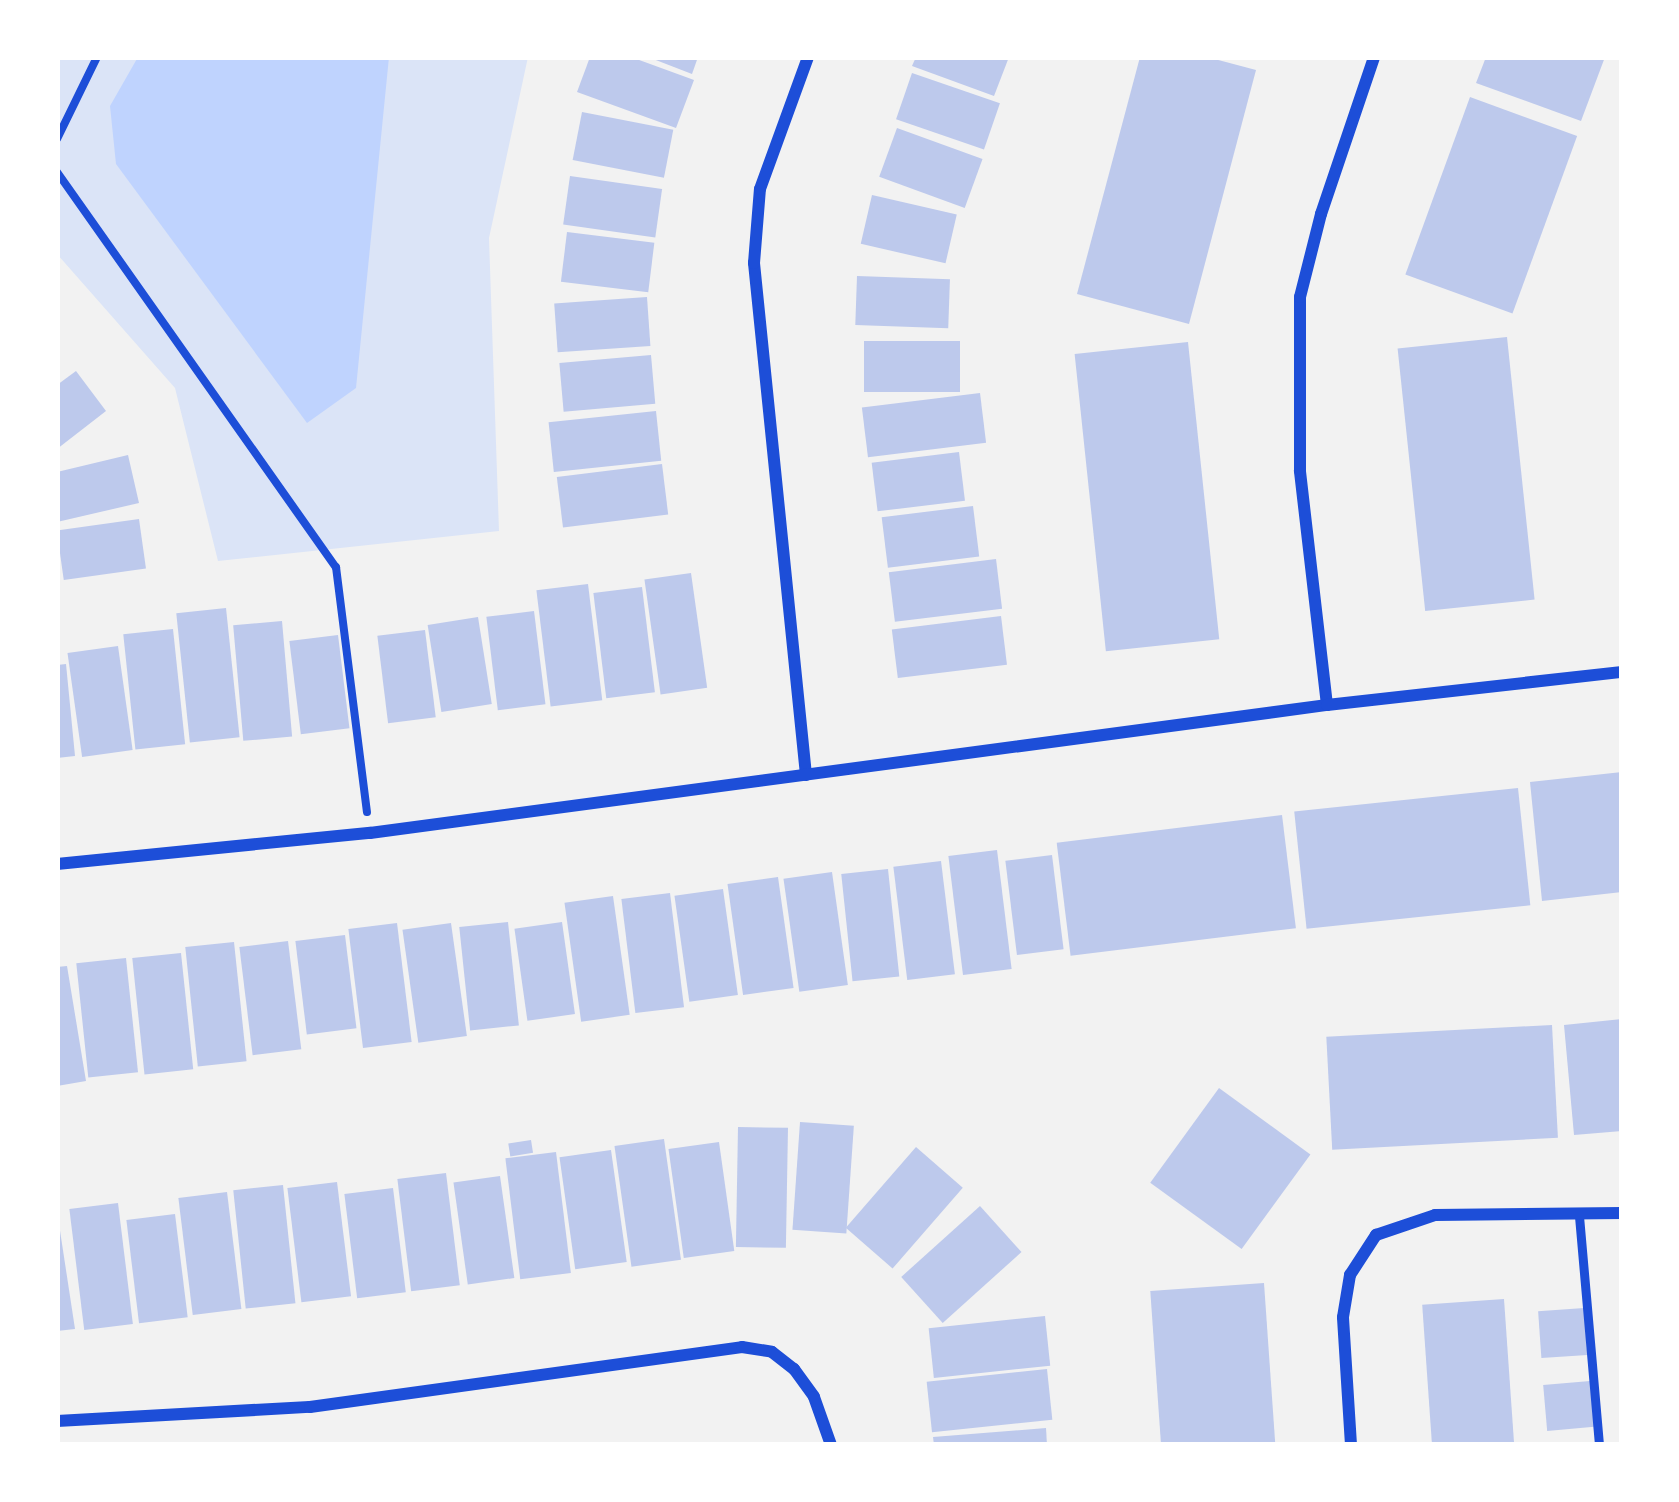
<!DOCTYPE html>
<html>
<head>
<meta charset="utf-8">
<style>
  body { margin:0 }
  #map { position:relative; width:1679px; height:1502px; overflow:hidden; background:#f2f2f2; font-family:"Roboto Condensed",sans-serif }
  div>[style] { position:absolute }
  .green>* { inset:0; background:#dbe4f7 }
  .water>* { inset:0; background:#bfd3fe }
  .building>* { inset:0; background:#bdc9ec; transform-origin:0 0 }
  .path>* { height:8px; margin:-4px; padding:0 4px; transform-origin:4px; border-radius:4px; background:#1d4ed8 }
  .service>* { height:9px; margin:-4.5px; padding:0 4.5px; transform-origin:4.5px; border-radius:4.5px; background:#1d4ed8 }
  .minor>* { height:12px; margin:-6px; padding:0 6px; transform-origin:6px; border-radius:6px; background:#1d4ed8 }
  span { translate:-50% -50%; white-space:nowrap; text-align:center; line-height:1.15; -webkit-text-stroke:9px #fff; paint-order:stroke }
  .frame { position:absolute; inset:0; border:60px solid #fff; pointer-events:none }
</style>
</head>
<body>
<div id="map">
  <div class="green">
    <div style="clip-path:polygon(57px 57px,528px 57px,489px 238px,499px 531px,218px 561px,175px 388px,57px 254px)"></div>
  </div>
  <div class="water">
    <div style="clip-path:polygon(138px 57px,389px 57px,356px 388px,307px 423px,116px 164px,110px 106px)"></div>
  </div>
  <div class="building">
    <div style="clip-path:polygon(590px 57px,631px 57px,694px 80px,676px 128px,577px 92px)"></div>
    <div style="clip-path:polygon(648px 57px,698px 57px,692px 74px)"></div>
    <div style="clip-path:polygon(916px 57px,1009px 57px,994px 96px,912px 66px)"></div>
    <div style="clip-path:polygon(1140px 57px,1207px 57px,1256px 70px,1189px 324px,1077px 294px)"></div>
    <div style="clip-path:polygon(1486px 57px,1605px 57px,1581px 121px,1476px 83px)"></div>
    <div style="left:912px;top:73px;width:93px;height:49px;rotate:19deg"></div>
    <div style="left:1470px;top:97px;width:114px;height:189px;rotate:20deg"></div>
    <div style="left:582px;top:112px;width:93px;height:49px;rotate:11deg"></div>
    <div style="left:897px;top:128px;width:91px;height:52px;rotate:20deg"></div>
    <div style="left:570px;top:176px;width:93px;height:49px;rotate:8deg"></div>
    <div style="left:872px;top:195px;width:87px;height:50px;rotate:13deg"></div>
    <div style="left:567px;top:232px;width:88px;height:50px;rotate:7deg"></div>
    <div style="left:857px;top:276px;width:93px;height:49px;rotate:2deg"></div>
    <div style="left:647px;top:297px;width:49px;height:93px;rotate:86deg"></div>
    <div style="left:1507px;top:337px;width:264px;height:110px;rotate:84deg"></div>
    <div style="left:864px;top:341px;width:96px;height:51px"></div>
    <div style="left:1188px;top:342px;width:299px;height:114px;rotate:84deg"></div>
    <div style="left:651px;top:355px;width:49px;height:92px;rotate:85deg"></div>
    <div style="clip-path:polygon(76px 371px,106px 411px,57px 449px,57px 385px)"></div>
    <div style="left:980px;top:393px;width:50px;height:119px;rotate:83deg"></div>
    <div style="left:656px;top:411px;width:50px;height:108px;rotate:84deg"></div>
    <div style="left:959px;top:452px;width:49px;height:88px;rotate:83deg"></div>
    <div style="clip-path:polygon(128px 455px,139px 503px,57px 522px,57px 472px)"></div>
    <div style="left:662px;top:464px;width:51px;height:106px;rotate:83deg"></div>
    <div style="left:973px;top:506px;width:51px;height:92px;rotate:83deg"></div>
    <div style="left:139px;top:519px;width:50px;height:83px;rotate:82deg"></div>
    <div style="left:996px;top:559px;width:50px;height:108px;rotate:83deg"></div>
    <div style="left:691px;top:573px;width:116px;height:47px;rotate:82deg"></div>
    <div style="left:588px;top:584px;width:117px;height:52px;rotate:83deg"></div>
    <div style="left:642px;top:587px;width:106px;height:49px;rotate:83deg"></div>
    <div style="left:226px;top:608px;width:130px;height:50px;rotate:84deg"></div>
    <div style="left:534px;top:611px;width:94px;height:48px;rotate:83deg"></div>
    <div style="left:1001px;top:616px;width:49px;height:110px;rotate:83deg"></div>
    <div style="left:478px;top:617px;width:88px;height:51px;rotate:81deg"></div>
    <div style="left:282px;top:621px;width:116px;height:49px;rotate:85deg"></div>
    <div style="left:173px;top:629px;width:116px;height:50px;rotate:84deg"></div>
    <div style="left:425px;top:630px;width:88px;height:48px;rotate:83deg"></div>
    <div style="left:338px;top:635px;width:94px;height:49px;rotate:83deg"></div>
    <div style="left:118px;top:646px;width:105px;height:51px;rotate:82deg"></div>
    <div style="clip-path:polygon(66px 664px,75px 756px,57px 758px,57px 665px)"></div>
    <div style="clip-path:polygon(1622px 772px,1622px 892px,1542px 901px,1530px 782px)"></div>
    <div style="left:1518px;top:788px;width:118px;height:225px;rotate:84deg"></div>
    <div style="left:1282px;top:815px;width:114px;height:227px;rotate:83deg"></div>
    <div style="left:997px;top:850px;width:120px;height:49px;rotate:83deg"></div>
    <div style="left:1052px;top:855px;width:95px;height:47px;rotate:83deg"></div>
    <div style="left:941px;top:861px;width:114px;height:48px;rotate:83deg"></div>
    <div style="left:888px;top:869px;width:108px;height:47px;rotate:84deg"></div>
    <div style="left:832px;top:872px;width:114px;height:49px;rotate:82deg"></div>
    <div style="left:778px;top:877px;width:112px;height:51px;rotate:82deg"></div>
    <div style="left:723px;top:889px;width:107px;height:49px;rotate:82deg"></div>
    <div style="left:670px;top:893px;width:115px;height:49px;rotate:83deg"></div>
    <div style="left:613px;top:896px;width:120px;height:49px;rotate:82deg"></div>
    <div style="left:508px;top:922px;width:104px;height:49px;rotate:84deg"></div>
    <div style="left:562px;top:922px;width:93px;height:48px;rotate:82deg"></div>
    <div style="left:397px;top:923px;width:120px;height:49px;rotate:83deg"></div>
    <div style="left:451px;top:923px;width:114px;height:49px;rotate:82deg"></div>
    <div style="left:345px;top:935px;width:94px;height:50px;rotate:83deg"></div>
    <div style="left:288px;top:941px;width:109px;height:49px;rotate:83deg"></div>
    <div style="left:234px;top:942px;width:120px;height:49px;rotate:84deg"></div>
    <div style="left:181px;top:953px;width:117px;height:49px;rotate:84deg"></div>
    <div style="left:126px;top:958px;width:115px;height:50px;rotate:84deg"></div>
    <div style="clip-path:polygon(67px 966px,86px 1081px,57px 1086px,57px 967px)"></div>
    <div style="clip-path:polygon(1622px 1019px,1622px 1131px,1574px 1135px,1564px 1025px)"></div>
    <div style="left:1552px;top:1025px;width:113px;height:226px;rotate:87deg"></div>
    <div style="left:1219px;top:1088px;width:113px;height:117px;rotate:36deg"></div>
    <div style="left:800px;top:1122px;width:54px;height:108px;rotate:4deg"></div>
    <div style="left:738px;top:1127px;width:50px;height:120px;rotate:1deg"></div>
    <div style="left:664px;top:1139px;width:122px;height:50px;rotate:82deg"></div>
    <div style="left:531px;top:1140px;width:13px;height:23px;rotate:81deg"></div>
    <div style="left:719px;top:1142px;width:110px;height:51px;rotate:82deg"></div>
    <div style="left:916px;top:1147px;width:62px;height:107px;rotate:41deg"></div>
    <div style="left:611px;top:1150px;width:113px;height:52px;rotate:82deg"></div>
    <div style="left:556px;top:1152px;width:122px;height:51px;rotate:83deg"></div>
    <div style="left:446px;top:1173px;width:113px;height:49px;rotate:83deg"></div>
    <div style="left:500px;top:1176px;width:103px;height:47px;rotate:82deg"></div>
    <div style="left:337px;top:1182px;width:115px;height:50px;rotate:83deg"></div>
    <div style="left:283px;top:1185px;width:119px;height:50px;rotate:84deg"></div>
    <div style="left:393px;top:1188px;width:105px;height:49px;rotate:83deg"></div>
    <div style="left:227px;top:1192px;width:118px;height:49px;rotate:83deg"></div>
    <div style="left:118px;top:1203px;width:122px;height:49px;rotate:83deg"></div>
    <div style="left:980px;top:1206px;width:62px;height:106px;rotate:48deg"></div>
    <div style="clip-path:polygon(57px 1211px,75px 1329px,57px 1331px)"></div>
    <div style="left:175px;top:1214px;width:104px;height:49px;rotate:83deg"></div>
    <div style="left:1264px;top:1283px;width:162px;height:114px;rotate:86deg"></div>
    <div style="left:1504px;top:1299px;width:146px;height:82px;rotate:86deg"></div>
    <div style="left:1584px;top:1308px;width:47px;height:46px;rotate:86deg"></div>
    <div style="left:1045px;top:1316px;width:50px;height:117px;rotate:84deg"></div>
    <div style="left:1047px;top:1369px;width:51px;height:121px;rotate:84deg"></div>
    <div style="left:1590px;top:1381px;width:46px;height:47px;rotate:85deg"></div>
    <div style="clip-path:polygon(1046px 1428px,1047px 1445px,934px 1445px,933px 1437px)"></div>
  </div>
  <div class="path">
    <div style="left:57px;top:139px;width:91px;rotate:-64deg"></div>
    <div style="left:57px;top:172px;width:484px;rotate:54.8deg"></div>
    <div style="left:336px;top:567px;width:247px;rotate:82.8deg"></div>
  </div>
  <div class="service">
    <div style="left:1579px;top:1216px;width:230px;rotate:85deg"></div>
  </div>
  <div class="minor">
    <div style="left:1327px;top:705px;width:236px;rotate:-96.6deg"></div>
    <div style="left:1300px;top:471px;width:174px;rotate:-90deg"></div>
    <div style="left:1300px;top:297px;width:86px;rotate:-75.8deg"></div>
    <div style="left:1321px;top:214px;width:166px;rotate:-71.3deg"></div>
    <div style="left:806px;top:775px;width:515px;rotate:-95.8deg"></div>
    <div style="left:754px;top:263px;width:74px;rotate:-85.4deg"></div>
    <div style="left:760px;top:189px;width:140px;rotate:-70deg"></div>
    <div style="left:57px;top:864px;width:315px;rotate:-5.7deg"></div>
    <div style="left:370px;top:833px;width:966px;rotate:-7.62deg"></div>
    <div style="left:1327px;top:705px;width:297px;rotate:-6.4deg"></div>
    <div style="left:57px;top:1421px;width:253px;rotate:-3.2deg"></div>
    <div style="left:310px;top:1407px;width:436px;rotate:-7.9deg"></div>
    <div style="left:742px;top:1347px;width:30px;rotate:9deg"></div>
    <div style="left:772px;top:1352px;width:28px;rotate:38deg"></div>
    <div style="left:794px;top:1369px;width:34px;rotate:54deg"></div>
    <div style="left:814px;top:1397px;width:51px;rotate:70.5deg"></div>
    <div style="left:1351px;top:1445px;width:128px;rotate:-93.6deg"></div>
    <div style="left:1343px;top:1317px;width:43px;rotate:-80.5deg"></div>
    <div style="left:1350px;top:1275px;width:48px;rotate:-57deg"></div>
    <div style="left:1376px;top:1235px;width:62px;rotate:-18.7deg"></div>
    <div style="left:1435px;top:1215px;width:187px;rotate:-0.6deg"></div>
  </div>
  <div class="frame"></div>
</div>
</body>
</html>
